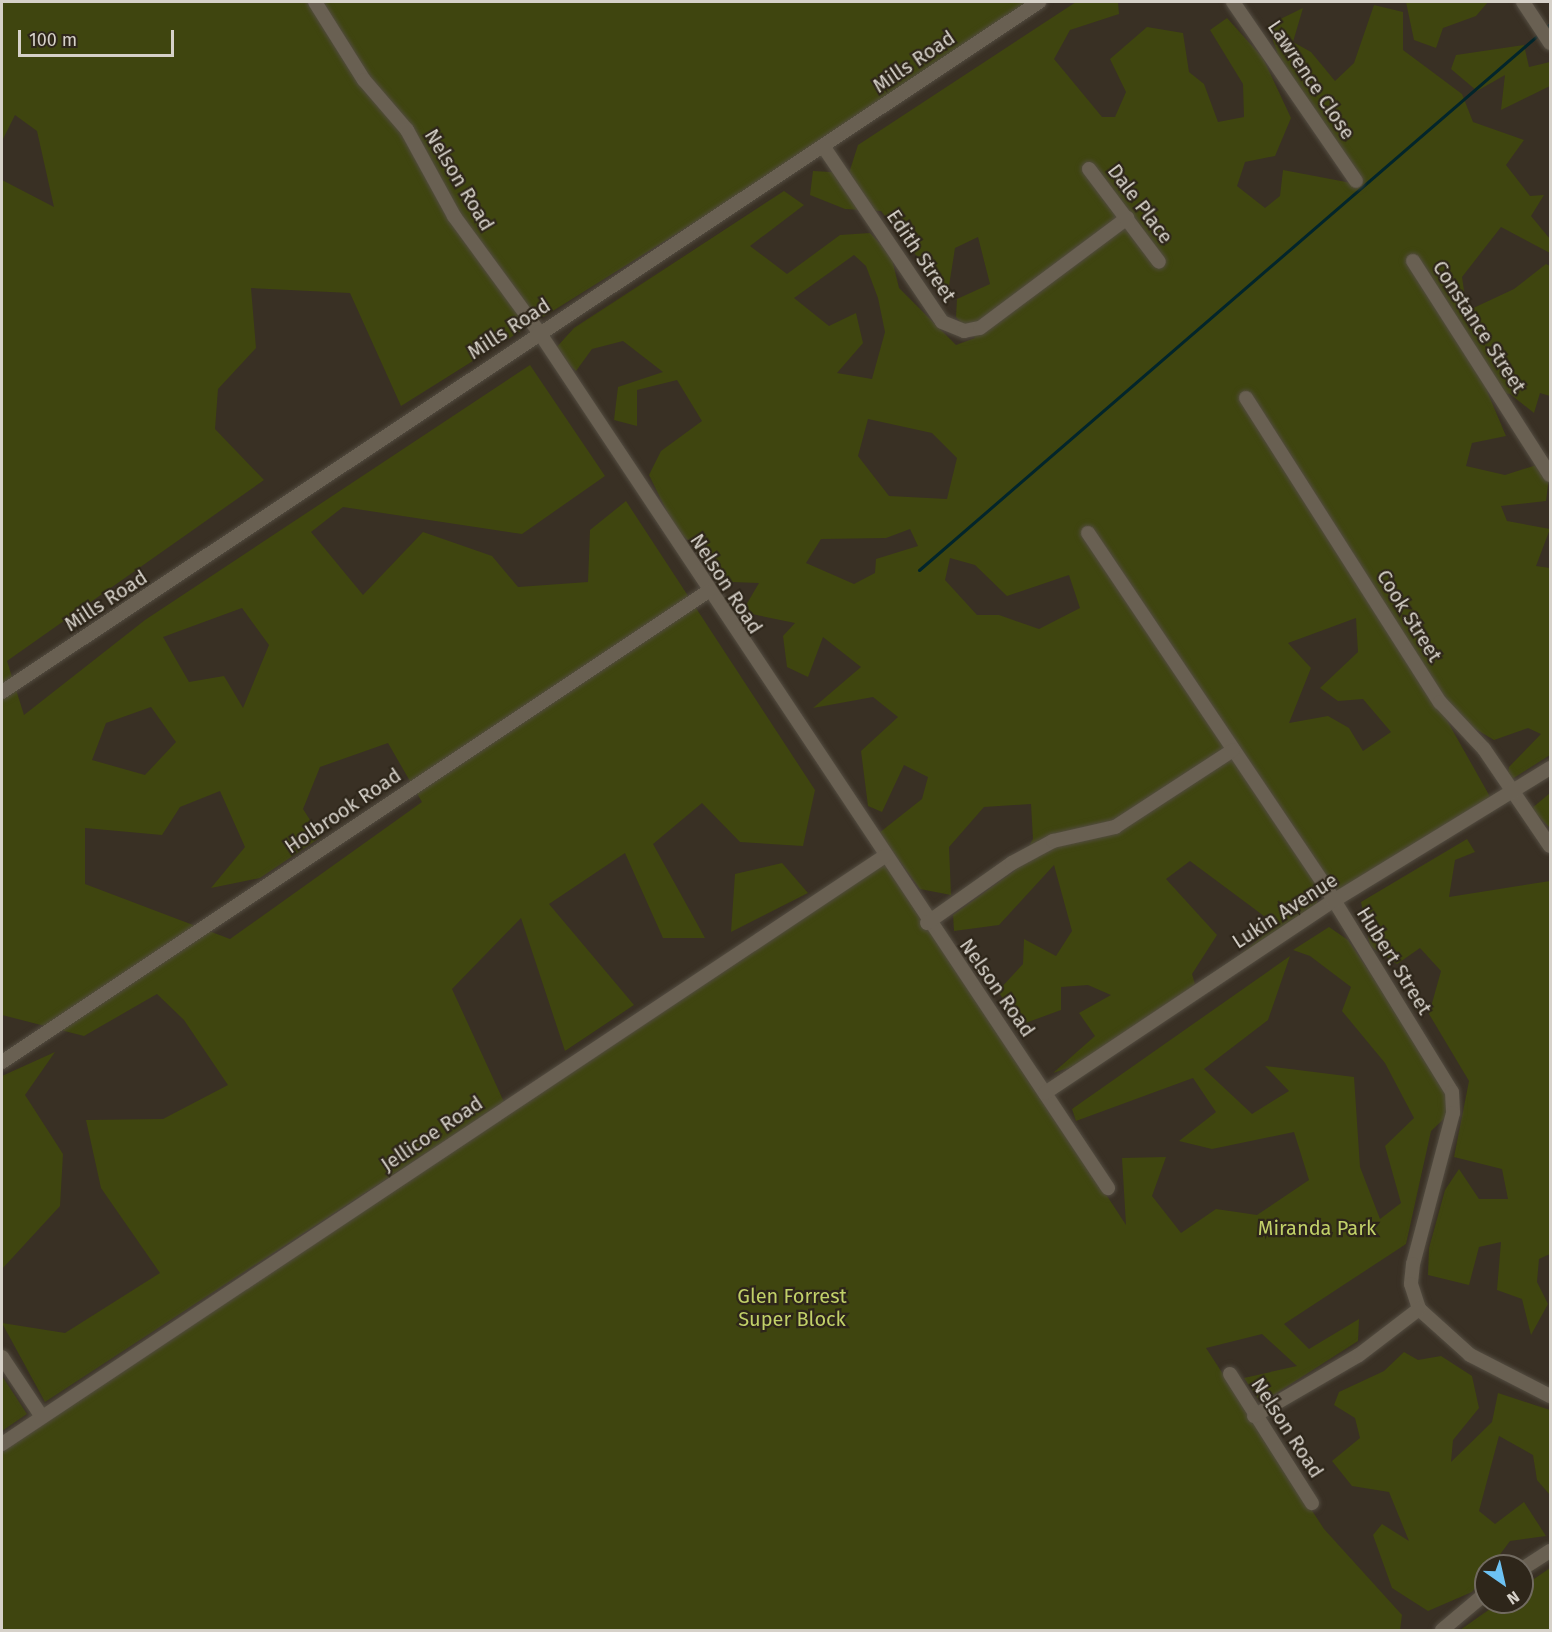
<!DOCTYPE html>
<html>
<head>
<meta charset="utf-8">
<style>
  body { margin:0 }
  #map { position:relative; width:1552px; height:1632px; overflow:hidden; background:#393024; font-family:"Fira Sans",sans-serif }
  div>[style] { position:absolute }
  .green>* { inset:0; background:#3f450f }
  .stream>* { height:3px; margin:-1.5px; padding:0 1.5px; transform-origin:1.5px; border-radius:1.5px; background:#02252b }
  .roads { filter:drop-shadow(0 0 2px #534c41) drop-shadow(0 0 2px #534c41) }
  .minor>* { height:14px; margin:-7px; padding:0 7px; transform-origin:7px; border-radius:7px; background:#696052 }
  span { translate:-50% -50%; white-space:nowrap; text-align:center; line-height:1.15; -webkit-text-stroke:4.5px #2e261a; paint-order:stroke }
  .street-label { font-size:20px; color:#d6d1c9 }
  .park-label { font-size:20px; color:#c1d068 }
  .frame { position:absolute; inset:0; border:3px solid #d6d1c9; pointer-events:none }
  .north { position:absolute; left:1474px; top:1554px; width:60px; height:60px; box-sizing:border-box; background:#2e261a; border:2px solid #716a60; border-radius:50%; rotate:146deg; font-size:16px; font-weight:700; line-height:24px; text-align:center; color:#d6d1c9 }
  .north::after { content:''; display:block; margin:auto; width:21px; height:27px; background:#6dc2f3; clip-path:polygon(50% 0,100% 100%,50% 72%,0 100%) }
  .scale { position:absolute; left:18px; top:30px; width:156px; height:27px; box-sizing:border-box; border:3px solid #d6d1c9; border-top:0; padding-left:8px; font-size:18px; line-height:21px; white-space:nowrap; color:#d6d1c9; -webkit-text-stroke:4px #2e261a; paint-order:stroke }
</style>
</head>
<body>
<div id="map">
  <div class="green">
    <div style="clip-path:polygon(evenodd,2px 2px,1047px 2px,401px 406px,350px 293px,251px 288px,256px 348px,218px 389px,215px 429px,264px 480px,7px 661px,24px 715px,145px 620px,530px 365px,605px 476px,522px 534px,343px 507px,311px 532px,363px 595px,423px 532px,492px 556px,518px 587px,588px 582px,590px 530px,626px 501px,815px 790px,803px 846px,740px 842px,702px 803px,653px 844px,705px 938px,663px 938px,625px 853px,549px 904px,634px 1005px,565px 1051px,521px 918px,452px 989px,504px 1102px,45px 1402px,2px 1323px,65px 1333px,160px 1273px,101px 1188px,86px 1120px,163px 1119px,228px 1085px,184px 1020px,157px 994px,84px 1036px,2px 1015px,2px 180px,54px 207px,37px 131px,15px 115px,2px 141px,2px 2px,242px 608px,269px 645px,243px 708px,224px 676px,189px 682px,163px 637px,242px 608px,2px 2px,151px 707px,176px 742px,145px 775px,92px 760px,106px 723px,151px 707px,2px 2px,388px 743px,422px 802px,230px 939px,85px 884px,85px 828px,162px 835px,180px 807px,220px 791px,245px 847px,211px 888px,260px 878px,321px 837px,303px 809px,320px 767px,388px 743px)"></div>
    <div style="clip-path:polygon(evenodd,1076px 2px,1118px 2px,1119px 14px,1070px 30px,1054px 59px,1102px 117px,1115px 117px,1126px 92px,1110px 59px,1147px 27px,1183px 33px,1189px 72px,1204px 84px,1218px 122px,1244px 117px,1243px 84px,1210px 30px,1227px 18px,1263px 58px,1291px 118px,1275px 156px,1245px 162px,1237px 186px,1265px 208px,1280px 196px,1283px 170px,1362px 185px,1285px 77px,1268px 25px,1303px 8px,1293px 42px,1311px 52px,1335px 81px,1354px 63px,1374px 5px,1403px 12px,1403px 50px,1462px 94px,1473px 122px,1524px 140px,1506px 165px,1530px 196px,1544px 195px,1531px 216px,1550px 239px,1550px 253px,1501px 227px,1462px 277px,1467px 311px,1514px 289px,1546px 264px,1550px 266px,1550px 396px,1540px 393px,1534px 413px,1510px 394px,1487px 391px,1506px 436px,1472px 443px,1466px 466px,1505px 475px,1543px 463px,1550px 469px,1546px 501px,1501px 506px,1507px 521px,1550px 529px,1536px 566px,1550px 568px,1550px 755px,1506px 783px,1509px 767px,1541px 734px,1528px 728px,1494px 740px,1440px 708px,1493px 802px,1343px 896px,1324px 880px,1313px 915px,1226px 966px,1276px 925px,1190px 861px,1166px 879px,1217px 935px,1192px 974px,1198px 994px,1090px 1061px,1053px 1073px,1095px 1036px,1079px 1013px,1111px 995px,1088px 985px,1061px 987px,1061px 1010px,1020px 1025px,998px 991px,1023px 964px,1024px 939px,1056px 956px,1072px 931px,1054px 865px,999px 925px,954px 931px,953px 915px,1014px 871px,1033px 839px,1031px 804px,984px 807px,949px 847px,951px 895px,920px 889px,879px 833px,922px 799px,928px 777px,904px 765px,882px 812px,868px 806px,861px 751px,898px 717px,873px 697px,813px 708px,861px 667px,823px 637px,808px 677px,787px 667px,783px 636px,795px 623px,742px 612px,759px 583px,732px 582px,675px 528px,649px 475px,661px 451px,702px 421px,677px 380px,637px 390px,637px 426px,614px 420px,618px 387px,663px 372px,623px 341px,592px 349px,576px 371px,554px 350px,574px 328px,784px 191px,804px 205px,750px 246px,787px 274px,840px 235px,870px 233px,891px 255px,899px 288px,956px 345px,975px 338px,956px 317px,957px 299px,990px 284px,978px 237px,955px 248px,949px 286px,935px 279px,881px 211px,845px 209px,810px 195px,813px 171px,849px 173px,858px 145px,1076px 2px,854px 255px,866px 266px,878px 298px,885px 332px,872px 379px,837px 373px,863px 343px,856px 313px,829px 326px,794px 298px,854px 255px,1076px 2px,868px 419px,932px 433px,957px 458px,947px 499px,889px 496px,858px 456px,868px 419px,1076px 2px,910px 529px,918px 546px,876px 559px,875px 573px,854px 584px,806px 563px,821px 539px,886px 538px,910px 529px,1076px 2px,950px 558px,975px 565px,1007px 596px,1069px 575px,1080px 608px,1039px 629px,999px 615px,977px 615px,945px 580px,950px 558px,1076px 2px,1356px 618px,1358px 652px,1320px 688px,1338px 701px,1363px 699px,1391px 732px,1363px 751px,1349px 728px,1328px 716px,1289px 723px,1311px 668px,1288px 643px,1356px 618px)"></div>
    <div style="clip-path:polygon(1406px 2px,1488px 2px,1476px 16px,1443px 28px,1436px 48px,1414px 40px)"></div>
    <div style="clip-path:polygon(1524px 45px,1529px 67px,1550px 62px,1550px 86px,1501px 110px,1505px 75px,1477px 91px,1451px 69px,1456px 55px)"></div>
    <div style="clip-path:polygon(1550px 793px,1550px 828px,1531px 809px)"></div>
    <div style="clip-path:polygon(1467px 839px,1475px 852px,1455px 860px,1449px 897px,1550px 881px,1550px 1254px,1539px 1259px,1537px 1282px,1548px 1304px,1531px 1335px,1522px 1299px,1497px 1290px,1501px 1242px,1479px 1247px,1469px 1285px,1428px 1275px,1429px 1248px,1445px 1190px,1459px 1169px,1479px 1199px,1508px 1199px,1502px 1169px,1454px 1157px,1469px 1081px,1429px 1014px,1441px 971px,1420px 948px,1397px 964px,1370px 946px,1361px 902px)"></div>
    <div style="clip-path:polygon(885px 856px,1126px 1225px,1122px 1158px,1166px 1157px,1152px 1196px,1181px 1233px,1216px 1209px,1257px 1215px,1309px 1180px,1294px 1132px,1212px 1149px,1179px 1141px,1216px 1112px,1193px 1078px,1076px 1121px,1072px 1109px,1290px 956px,1268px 1020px,1204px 1069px,1252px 1114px,1289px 1091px,1265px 1066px,1354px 1077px,1360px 1167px,1380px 1219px,1401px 1203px,1385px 1146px,1414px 1118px,1385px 1063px,1342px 1011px,1351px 987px,1310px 956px,1293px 950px,1329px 927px,1348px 940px,1443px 1081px,1450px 1113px,1431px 1131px,1406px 1244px,1284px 1324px,1309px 1349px,1359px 1319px,1358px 1341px,1261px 1403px,1244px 1378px,1297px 1366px,1262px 1334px,1206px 1348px,1324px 1529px,1402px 1615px,1400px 1630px,2px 1630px,2px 1445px)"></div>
    <div style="clip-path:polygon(782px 863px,808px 893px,731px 932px,735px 874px)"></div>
    <div style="clip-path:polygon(55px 1052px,25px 1095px,63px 1154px,60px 1206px,2px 1269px,2px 1076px)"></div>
    <div style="clip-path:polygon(1404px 1352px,1418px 1360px,1441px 1356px,1472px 1376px,1479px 1408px,1453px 1440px,1451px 1462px,1492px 1422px,1498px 1393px,1550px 1410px,1550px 1495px,1537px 1480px,1533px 1455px,1499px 1436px,1479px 1511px,1495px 1524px,1524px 1502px,1546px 1536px,1510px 1541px,1472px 1592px,1428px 1611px,1392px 1588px,1373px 1535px,1382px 1524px,1409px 1541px,1389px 1492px,1352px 1486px,1332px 1461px,1360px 1438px,1355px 1418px,1334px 1405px,1339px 1392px,1384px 1371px)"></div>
    <div style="clip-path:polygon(2px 1376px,27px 1414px,2px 1431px)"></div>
    <div style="clip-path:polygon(1550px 1568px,1550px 1630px,1460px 1630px,1500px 1602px,1522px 1602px,1522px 1587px)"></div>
  </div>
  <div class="stream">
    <div style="left:1544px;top:29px;width:8px;rotate:-40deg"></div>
    <div style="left:919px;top:570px;width:820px;rotate:-40.84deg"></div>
  </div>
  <div class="roads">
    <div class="minor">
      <div style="left:315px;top:2px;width:92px;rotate:57.9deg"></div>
      <div style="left:364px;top:80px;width:66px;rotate:49.3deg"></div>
      <div style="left:407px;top:130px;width:98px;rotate:61.3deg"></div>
      <div style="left:454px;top:216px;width:144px;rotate:53.8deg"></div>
      <div style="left:539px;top:332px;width:1028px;rotate:56.39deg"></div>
      <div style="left:1233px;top:2px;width:217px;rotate:55.5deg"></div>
      <div style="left:1523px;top:2px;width:49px;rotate:56.6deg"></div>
      <div style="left:823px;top:146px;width:212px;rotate:55.9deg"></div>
      <div style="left:942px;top:322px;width:24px;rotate:22deg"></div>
      <div style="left:964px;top:331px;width:16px;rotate:-11deg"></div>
      <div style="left:980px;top:328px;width:184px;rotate:-36.8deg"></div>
      <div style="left:1089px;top:169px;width:116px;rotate:53deg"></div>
      <div style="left:1413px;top:261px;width:254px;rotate:57.4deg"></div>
      <div style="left:1246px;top:398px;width:361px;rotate:57.5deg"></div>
      <div style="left:1440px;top:702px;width:64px;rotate:46.9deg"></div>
      <div style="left:1484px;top:749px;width:117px;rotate:55.8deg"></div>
      <div style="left:1088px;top:533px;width:423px;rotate:56.1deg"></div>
      <div style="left:1324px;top:884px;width:244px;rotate:58.4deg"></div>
      <div style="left:1452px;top:1092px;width:21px;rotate:87deg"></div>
      <div style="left:1453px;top:1113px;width:156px;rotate:104.8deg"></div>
      <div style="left:1413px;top:1264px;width:20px;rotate:96deg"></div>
      <div style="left:1411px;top:1284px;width:26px;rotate:72deg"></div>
      <div style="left:1419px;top:1309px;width:69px;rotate:42deg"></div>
      <div style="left:1470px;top:1355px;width:90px;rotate:27.1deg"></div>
      <div style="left:2px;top:692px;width:1246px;rotate:-33.64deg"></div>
      <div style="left:927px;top:923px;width:104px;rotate:-35.2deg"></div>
      <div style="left:1012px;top:863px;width:47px;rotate:-28.2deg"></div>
      <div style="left:1053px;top:841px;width:64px;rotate:-12.7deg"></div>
      <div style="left:1115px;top:827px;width:141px;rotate:-33.1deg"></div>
      <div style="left:2px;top:1062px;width:847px;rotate:-33.69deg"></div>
      <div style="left:1045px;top:1093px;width:346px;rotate:-33.7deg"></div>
      <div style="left:1333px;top:901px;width:255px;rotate:-31.5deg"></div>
      <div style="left:2px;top:1357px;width:72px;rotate:56.3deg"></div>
      <div style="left:1230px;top:1374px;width:153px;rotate:57.6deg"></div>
      <div style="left:1254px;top:1416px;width:121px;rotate:-30.2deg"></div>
      <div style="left:1359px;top:1355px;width:76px;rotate:-37.5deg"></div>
      <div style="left:2px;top:1444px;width:1061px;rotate:-33.66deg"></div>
      <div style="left:1522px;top:1569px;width:33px;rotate:-33deg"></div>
      <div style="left:1442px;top:1630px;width:57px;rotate:-40.1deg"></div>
    </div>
  </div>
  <div class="street-label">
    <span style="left:914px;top:62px;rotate:-34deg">Mills Road</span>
    <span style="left:1311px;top:80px;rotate:56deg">Lawrence Close</span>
    <span style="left:459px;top:180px;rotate:59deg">Nelson Road</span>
    <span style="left:1140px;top:204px;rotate:53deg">Dale Place</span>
    <span style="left:921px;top:256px;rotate:56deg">Edith Street</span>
    <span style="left:1479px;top:327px;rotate:57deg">Constance Street</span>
    <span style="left:509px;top:329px;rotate:-33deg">Mills Road</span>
    <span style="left:726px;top:584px;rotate:57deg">Nelson Road</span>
    <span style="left:106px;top:601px;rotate:-33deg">Mills Road</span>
    <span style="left:1409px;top:616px;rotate:58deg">Cook Street</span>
    <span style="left:343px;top:811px;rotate:-34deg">Holbrook Road</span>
    <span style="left:1285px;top:911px;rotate:-33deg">Lukin Avenue</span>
    <span style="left:1394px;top:961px;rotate:58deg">Hubert Street</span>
    <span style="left:997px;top:988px;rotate:55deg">Nelson Road</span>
    <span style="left:432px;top:1134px;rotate:-34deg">Jellicoe Road</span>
    <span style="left:1287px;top:1428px;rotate:57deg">Nelson Road</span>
  </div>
  <div class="park-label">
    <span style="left:1317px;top:1228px">Miranda Park</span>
    <span style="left:792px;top:1308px">Glen Forrest<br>Super Block</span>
  </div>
  <div class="frame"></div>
  <div class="north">N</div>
  <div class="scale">100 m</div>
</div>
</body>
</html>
